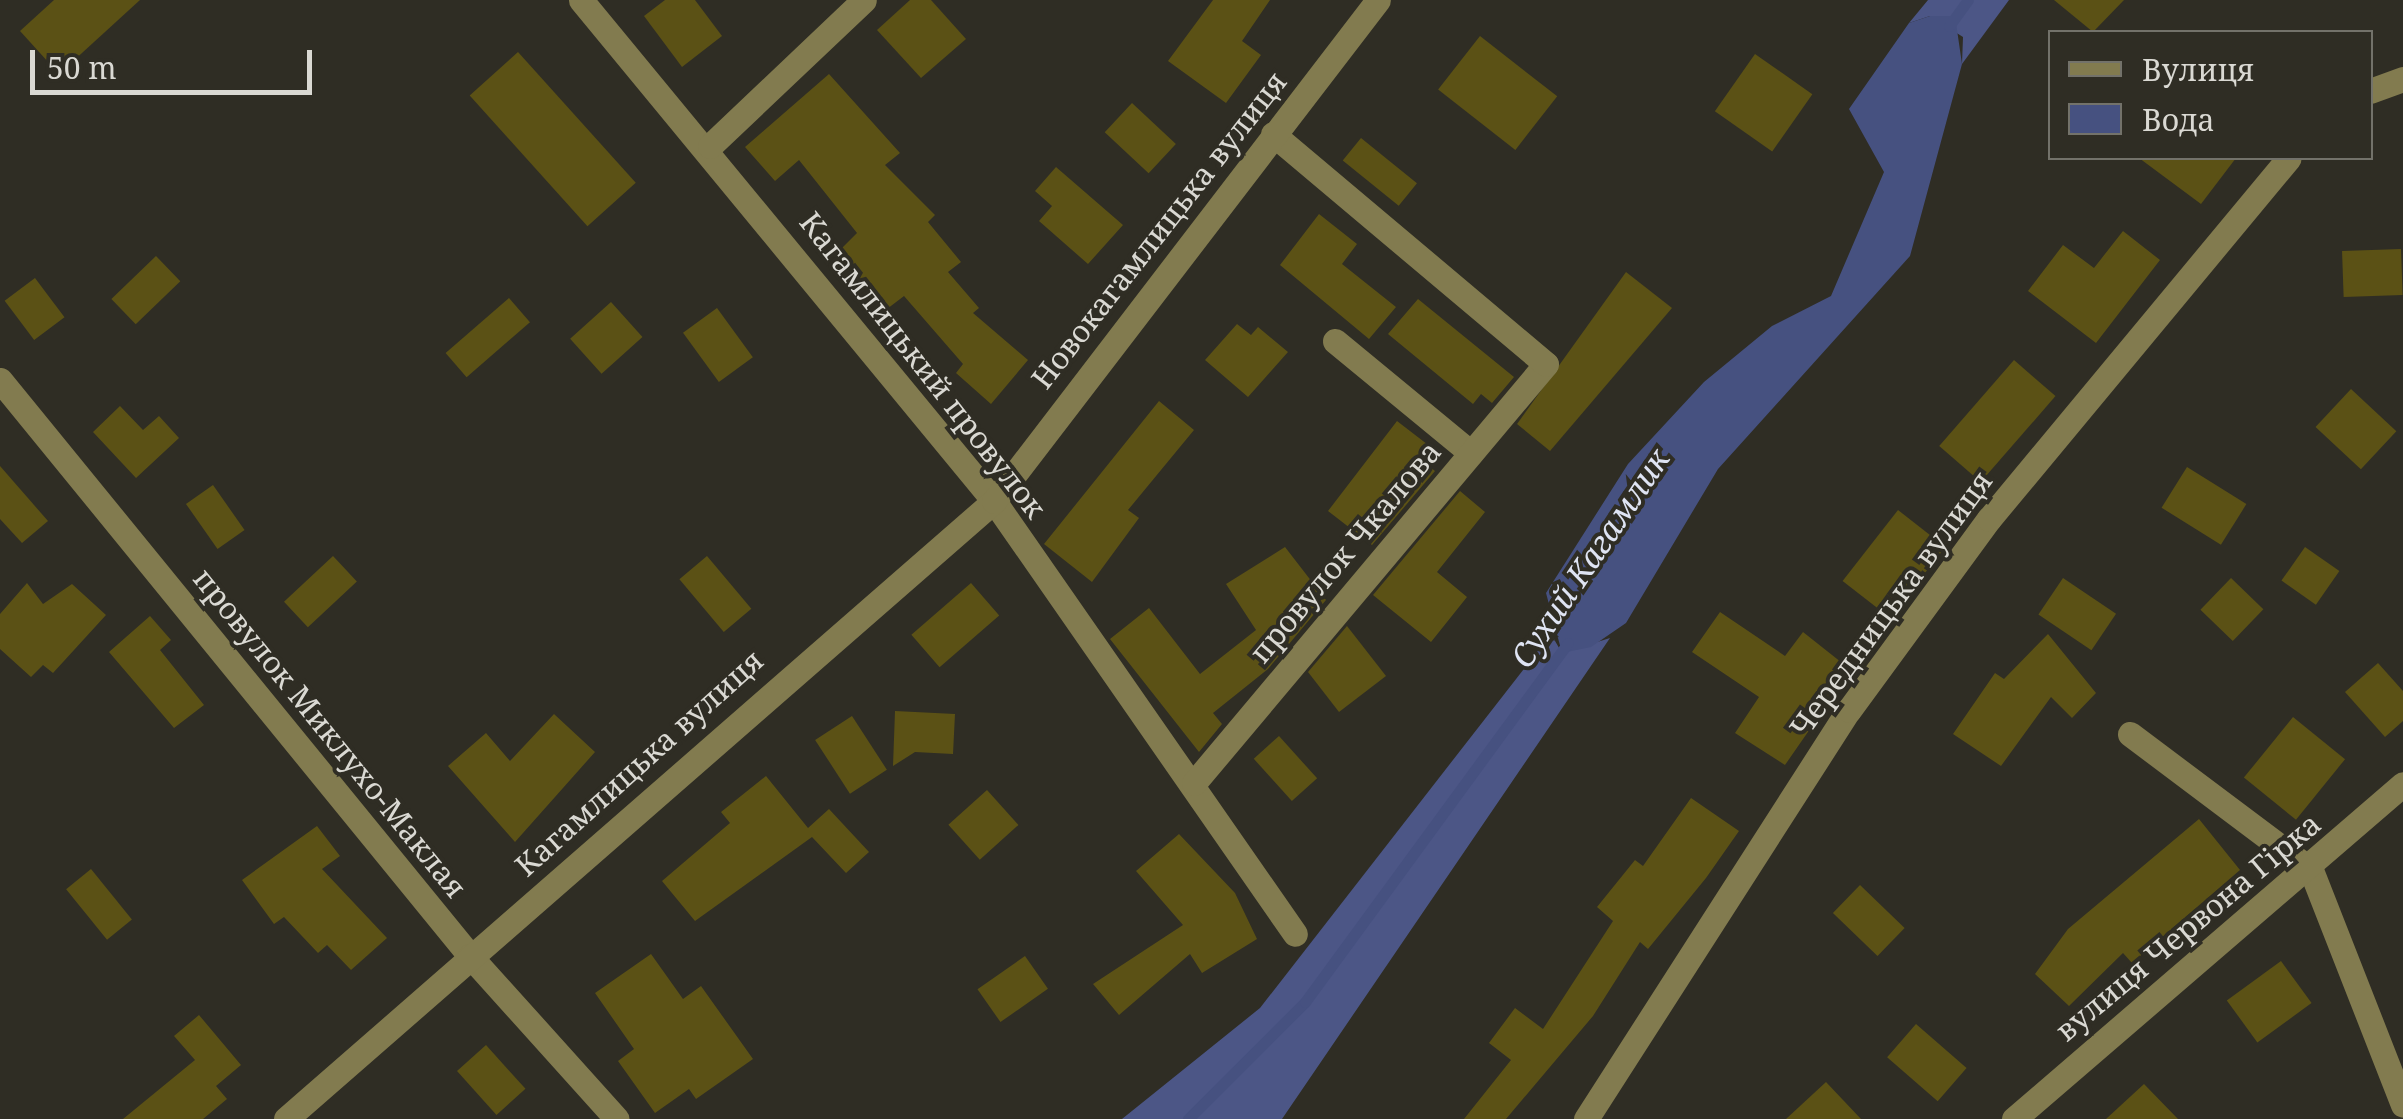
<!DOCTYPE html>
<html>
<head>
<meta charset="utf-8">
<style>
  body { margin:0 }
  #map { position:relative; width:2403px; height:1119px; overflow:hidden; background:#2f2d24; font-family:"Noto Serif",serif }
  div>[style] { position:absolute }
  .forest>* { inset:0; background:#4c5686 }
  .water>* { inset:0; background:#465180 }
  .stream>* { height:11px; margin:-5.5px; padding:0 5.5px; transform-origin:5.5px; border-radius:5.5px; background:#465180 }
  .building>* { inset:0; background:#5b5115; transform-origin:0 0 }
  .minor>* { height:25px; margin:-12.5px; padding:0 12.5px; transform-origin:12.5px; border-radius:12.5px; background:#827b4f }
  span { translate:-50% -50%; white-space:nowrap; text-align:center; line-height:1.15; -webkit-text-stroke:8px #2f2d24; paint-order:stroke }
  .street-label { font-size:30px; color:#dad9d3 }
  .water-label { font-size:32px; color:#dfe4f3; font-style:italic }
  .legend { position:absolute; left:2048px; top:30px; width:325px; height:130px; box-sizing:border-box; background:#2f2d24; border:2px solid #73726a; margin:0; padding:12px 18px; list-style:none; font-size:30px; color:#dad9d3 }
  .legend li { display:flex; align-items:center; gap:20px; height:50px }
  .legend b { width:50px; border:2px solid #73726a }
  .scale { position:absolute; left:30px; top:50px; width:282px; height:45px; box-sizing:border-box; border:5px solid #dad9d3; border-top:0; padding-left:12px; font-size:30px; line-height:35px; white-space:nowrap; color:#dad9d3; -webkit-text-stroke:8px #2f2d24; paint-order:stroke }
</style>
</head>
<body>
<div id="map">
  <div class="forest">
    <div style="clip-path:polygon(1928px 0,2009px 0,1962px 64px,1963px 37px,1930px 16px,1909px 23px)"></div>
    <div style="clip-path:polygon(1551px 634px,1562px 653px,1610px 638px,1282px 1119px,1122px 1119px,1260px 1008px)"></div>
  </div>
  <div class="water">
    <div style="clip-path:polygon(1930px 16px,1955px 16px,1962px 64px,1910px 256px,1718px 469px,1626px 623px,1591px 647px,1562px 653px,1546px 593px,1628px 464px,1704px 382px,1772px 326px,1831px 296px,1884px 172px,1849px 109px,1909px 23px)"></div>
  </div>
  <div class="stream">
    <div style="left:1949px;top:26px;width:32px;rotate:-54deg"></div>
    <div style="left:1188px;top:1119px;width:165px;rotate:-45deg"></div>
    <div style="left:1305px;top:1002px;width:445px;rotate:-53.8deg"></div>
  </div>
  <div class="building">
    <div style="clip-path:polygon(54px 0,140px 0,59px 74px,20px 31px)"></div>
    <div style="clip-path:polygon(665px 0,695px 0,722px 36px,682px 67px,644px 16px)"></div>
    <div style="clip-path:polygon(910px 0,931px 0,966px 39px,921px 78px,877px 30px)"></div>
    <div style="clip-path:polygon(1213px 0,1270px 0,1242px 41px,1261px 55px,1226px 103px,1168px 61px)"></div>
    <div style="clip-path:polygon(2054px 0,2124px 0,2093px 32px)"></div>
    <div style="left:1480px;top:36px;width:98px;height:68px;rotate:38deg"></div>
    <div style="left:518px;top:52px;width:176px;height:65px;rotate:48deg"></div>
    <div style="left:1755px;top:54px;width:70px;height:70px;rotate:35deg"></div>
    <div style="clip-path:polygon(829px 74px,900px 153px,885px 165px,935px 215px,928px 222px,961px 262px,948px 272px,979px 308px,973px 313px,1028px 360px,991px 404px,956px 373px,963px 364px,904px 296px,887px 309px,837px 253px,857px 233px,799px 160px,775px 181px,745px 147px)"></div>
    <div style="left:1132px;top:103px;width:60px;height:40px;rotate:43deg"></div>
    <div style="left:1361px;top:138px;width:72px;height:29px;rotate:39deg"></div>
    <div style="clip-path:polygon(2139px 158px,2236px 158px,2201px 204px)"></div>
    <div style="clip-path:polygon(1056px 167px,1123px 225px,1088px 264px,1039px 221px,1052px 206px,1035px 191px)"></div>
    <div style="clip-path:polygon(1319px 214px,1357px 244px,1342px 264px,1396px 307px,1369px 339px,1280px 265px)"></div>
    <div style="clip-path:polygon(2123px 231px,2160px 260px,2096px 343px,2028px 291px,2063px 245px,2094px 268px)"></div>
    <div style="left:2401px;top:249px;width:46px;height:59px;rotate:88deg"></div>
    <div style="left:156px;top:256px;width:35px;height:62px;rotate:46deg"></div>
    <div style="clip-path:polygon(1626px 272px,1672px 308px,1550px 451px,1517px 424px)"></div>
    <div style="left:35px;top:278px;width:49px;height:38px;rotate:53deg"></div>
    <div style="left:509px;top:298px;width:32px;height:84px;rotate:49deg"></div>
    <div style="clip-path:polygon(1418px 299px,1514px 377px,1492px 403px,1481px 394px,1473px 404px,1388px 334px)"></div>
    <div style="left:611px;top:302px;width:47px;height:55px;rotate:48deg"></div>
    <div style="left:717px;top:308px;width:61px;height:42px;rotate:54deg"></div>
    <div style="clip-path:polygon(1237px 324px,1251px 335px,1258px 327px,1288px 352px,1248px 397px,1205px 360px)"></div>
    <div style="left:2014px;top:360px;width:55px;height:114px;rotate:41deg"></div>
    <div style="left:2351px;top:389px;width:62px;height:52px;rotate:43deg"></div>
    <div style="clip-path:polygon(1159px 401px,1194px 430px,1128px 510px,1139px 518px,1092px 582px,1044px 544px)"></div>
    <div style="clip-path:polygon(120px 406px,143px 430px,159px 416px,179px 438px,136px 478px,93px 432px)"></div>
    <div style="clip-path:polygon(1397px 421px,1436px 451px,1426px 464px,1435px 471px,1372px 545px,1328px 511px)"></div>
    <div style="clip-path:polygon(0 466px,48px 521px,22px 543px,0 519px)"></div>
    <div style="left:2187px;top:467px;width:70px;height:48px;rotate:32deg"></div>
    <div style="left:213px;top:485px;width:55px;height:33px;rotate:55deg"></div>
    <div style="clip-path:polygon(1460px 491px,1485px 512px,1437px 572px,1467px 597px,1431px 642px,1373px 595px)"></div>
    <div style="left:1898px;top:510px;width:60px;height:90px;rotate:38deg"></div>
    <div style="clip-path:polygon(1285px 547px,1326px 600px,1268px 669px,1213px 713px,1222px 724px,1199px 752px,1110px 639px,1149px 608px,1200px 674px,1256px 630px,1226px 584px)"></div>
    <div style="left:2305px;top:547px;width:42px;height:41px;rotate:35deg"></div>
    <div style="left:333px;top:556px;width:35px;height:67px;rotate:47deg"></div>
    <div style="left:707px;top:556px;width:69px;height:36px;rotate:50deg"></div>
    <div style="left:2063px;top:578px;width:64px;height:44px;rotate:34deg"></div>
    <div style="left:2231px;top:578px;width:45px;height:44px;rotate:44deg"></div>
    <div style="clip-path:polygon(27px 583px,43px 604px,72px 584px,106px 615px,53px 673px,43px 665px,31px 677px,0 649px,0 614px)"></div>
    <div style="left:971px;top:583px;width:43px;height:79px;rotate:49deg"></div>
    <div style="clip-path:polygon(1720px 612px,1785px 656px,1803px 632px,1851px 670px,1785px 765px,1735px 733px,1759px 697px,1692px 652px)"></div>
    <div style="clip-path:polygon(150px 616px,171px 640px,160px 650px,204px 705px,174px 728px,109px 652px)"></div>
    <div style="clip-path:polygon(1347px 626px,1386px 676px,1339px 712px,1308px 672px)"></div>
    <div style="clip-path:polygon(2048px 634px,2096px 693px,2072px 718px,2051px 697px,2001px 766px,1953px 734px,1995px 673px,2004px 679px)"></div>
    <div style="clip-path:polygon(2378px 663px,2403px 691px,2403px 721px,2385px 737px,2345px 692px)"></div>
    <div style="clip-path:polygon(895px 711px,955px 714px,953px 754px,915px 752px,893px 766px)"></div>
    <div style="clip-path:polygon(554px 714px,595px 752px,515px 842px,448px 766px,486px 733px,510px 761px)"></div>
    <div style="left:852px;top:716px;width:64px;height:44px;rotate:57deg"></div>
    <div style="left:2293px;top:717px;width:67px;height:78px;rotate:39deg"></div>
    <div style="left:1279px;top:736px;width:57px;height:34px;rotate:48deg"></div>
    <div style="clip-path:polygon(766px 776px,808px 828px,829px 809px,869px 852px,846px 873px,812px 837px,695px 921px,662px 881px,730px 823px,721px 812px)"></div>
    <div style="left:987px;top:790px;width:47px;height:52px;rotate:48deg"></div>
    <div style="clip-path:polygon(1691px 798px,1739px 831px,1706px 878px,1648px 949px,1640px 942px,1593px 1016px,1506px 1119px,1464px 1119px,1511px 1060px,1489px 1043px,1515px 1008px,1543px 1029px,1613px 921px,1597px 907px,1635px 860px,1643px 866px)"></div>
    <div style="clip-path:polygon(2199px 819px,2240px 870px,2132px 963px,2123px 953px,2069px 1006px,2035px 974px,2068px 929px)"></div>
    <div style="clip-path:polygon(317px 826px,340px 856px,322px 869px,387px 938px,351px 970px,327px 945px,318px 953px,284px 917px,274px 924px,242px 880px)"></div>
    <div style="clip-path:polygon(1179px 834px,1235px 893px,1257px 939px,1202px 973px,1190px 954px,1119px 1015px,1093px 984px,1183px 925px,1136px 871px)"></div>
    <div style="left:91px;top:869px;width:65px;height:32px;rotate:51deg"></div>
    <div style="left:1860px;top:885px;width:62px;height:39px;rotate:44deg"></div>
    <div style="clip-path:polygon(651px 954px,683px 999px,701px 986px,753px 1059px,696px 1099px,689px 1089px,655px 1113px,618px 1061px,634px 1049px,595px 993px)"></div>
    <div style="left:1025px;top:956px;width:40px;height:58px;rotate:55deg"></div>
    <div style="left:2281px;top:961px;width:52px;height:67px;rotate:54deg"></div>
    <div style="clip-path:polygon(199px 1015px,241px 1065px,216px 1086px,227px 1099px,203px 1119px,123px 1119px,195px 1060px,174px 1036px)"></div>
    <div style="left:1916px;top:1024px;width:67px;height:44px;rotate:41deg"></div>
    <div style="left:486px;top:1045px;width:59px;height:39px;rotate:48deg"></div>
    <div style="clip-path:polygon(1826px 1082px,1861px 1119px,1786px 1119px)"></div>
    <div style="clip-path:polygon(2144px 1084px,2178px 1119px,2106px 1119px)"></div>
  </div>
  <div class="minor">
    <div style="left:581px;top:0;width:649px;rotate:50.5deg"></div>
    <div style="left:994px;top:501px;width:527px;rotate:55.19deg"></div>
    <div style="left:2370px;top:91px;width:35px;rotate:-20deg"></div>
    <div style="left:710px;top:146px;width:212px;rotate:-43.5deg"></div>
    <div style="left:1335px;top:341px;width:176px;rotate:39.5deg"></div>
    <div style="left:0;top:380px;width:743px;rotate:50.79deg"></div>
    <div style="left:470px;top:956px;width:219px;rotate:48deg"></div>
    <div style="left:2130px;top:734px;width:226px;rotate:36.9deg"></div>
    <div style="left:2311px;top:870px;width:252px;rotate:68.6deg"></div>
    <div style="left:1194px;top:783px;width:547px;rotate:-49.97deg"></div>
    <div style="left:1546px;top:364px;width:357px;rotate:-139.9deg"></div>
    <div style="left:286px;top:1119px;width:940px;rotate:-41.12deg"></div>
    <div style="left:994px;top:501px;width:631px;rotate:-52.53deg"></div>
    <div style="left:1586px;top:1119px;width:486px;rotate:-57.3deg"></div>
    <div style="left:1849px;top:710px;width:237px;rotate:-53.8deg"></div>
    <div style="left:1989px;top:519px;width:469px;rotate:-50.3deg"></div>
    <div style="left:2014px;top:1119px;width:513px;rotate:-40.73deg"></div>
  </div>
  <div class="street-label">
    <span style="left:1159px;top:230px;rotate:-52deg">Новокагамлицька вулиця</span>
    <span style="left:923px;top:365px;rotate:52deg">Кагамлицький провулок</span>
    <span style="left:1345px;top:552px;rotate:-50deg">провулок Чкалова</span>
    <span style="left:1891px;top:604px;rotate:-54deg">Чередницька вулиця</span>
    <span style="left:330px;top:733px;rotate:51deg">провулок Миклухо-Маклая</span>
    <span style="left:639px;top:763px;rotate:-42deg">Кагамлицька вулиця</span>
    <span style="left:2188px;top:927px;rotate:-40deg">вулиця Червона Гірка</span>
  </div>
  <div class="water-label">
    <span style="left:1590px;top:558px;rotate:-56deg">Сухий Кагамлик</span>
  </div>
  <ul class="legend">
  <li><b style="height:12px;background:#827b4f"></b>Вулиця</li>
  <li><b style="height:28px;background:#465180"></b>Вода</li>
  </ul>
  <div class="scale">50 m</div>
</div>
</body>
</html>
